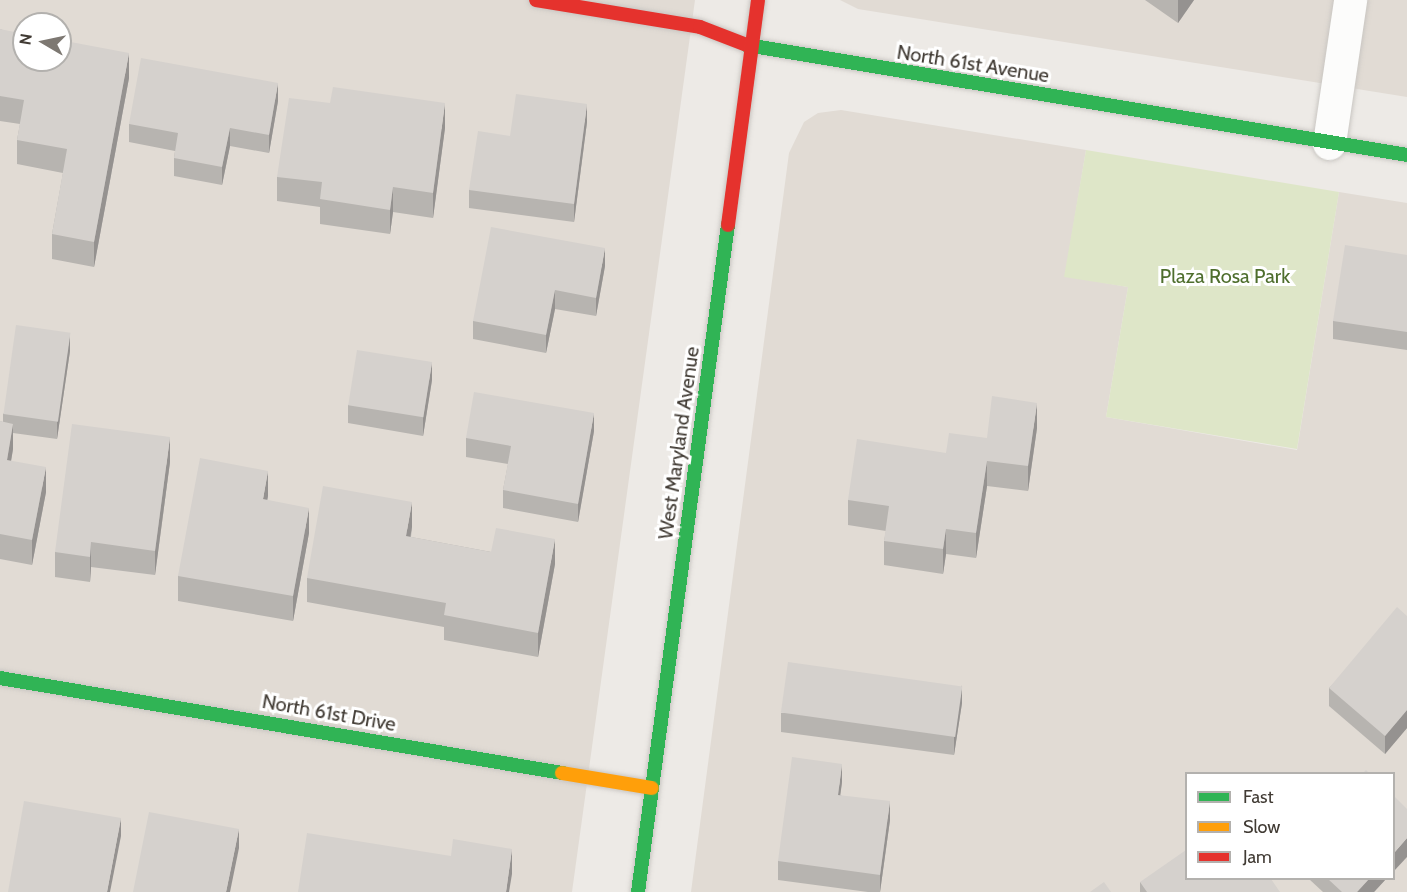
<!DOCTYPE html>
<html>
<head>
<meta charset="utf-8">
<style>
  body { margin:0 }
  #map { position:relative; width:1407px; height:892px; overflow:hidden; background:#edeae6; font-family:Cabin,sans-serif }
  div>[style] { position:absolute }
  .residential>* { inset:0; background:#e1dbd4 }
  .green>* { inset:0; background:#dee6c8 }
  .roads { filter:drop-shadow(0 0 2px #c9c6c2) drop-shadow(0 0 2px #c9c6c2) }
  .street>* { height:33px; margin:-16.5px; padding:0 16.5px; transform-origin:16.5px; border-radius:16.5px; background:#fcfcfb }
  .fast>* { height:14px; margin:-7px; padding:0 7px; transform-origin:7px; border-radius:7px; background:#30b455 }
  .slow>* { height:14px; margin:-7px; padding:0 7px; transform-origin:7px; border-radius:7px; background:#ff9f0a }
  .jam>* { height:14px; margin:-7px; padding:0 7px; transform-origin:7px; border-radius:7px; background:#e5322d }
  .wall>* { inset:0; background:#b7b4b0 }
  .shaded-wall>* { inset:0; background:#959290 }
  .building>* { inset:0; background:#d5d1cd; transform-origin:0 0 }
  span { translate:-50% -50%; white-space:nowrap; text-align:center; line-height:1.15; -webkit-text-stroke:6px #fff; paint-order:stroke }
  .street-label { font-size:20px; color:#413b34 }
  .park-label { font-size:20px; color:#4e6e2d }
  .legend { position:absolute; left:1185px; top:772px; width:210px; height:108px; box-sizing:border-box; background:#fff; border:2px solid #b3b1ae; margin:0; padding:8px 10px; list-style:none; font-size:18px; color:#413b34 }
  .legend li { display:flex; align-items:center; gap:12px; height:30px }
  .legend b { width:30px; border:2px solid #b3b1ae }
  .north { position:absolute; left:12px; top:12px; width:60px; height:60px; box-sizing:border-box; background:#fff; border:2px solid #b3b1ae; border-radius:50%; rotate:279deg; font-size:16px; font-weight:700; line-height:24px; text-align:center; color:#413b34 }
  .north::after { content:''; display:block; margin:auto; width:21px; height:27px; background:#7d7872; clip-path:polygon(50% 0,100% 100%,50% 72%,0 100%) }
</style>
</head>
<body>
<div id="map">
  <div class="residential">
    <div style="clip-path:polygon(evenodd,0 0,695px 0,572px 892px,0 892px,0 0,24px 24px,60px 24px,60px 60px,24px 60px,24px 24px)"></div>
    <div style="clip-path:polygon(840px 0,1407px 0,1407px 97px,858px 9px)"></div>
    <div style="clip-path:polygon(evenodd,841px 110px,1086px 150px,1065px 276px,1128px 287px,1106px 417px,1297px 450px,1339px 192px,1407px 203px,1407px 892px,691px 892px,789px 153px,804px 122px,818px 113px,841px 110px,1186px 774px,1394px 774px,1394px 878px,1186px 878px,1186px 774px)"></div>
  </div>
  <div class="green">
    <div style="clip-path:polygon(1086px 150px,1339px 192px,1297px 449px,1106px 417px,1128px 287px,1064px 277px)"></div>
  </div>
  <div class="roads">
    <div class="street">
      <div style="left:1329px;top:143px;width:145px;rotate:-81.6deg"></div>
    </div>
    <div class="fast">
      <div style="left:747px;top:45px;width:669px;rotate:9.46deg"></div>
      <div style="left:0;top:678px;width:570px;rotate:9.59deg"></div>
      <div style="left:638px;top:892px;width:673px;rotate:-82.32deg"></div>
    </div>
    <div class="slow">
      <div style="left:562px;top:773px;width:91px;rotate:9.5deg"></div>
    </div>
    <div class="jam">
      <div style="left:536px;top:0;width:166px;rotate:9.3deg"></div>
      <div style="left:700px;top:27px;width:50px;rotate:21deg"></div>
      <div style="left:728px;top:225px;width:227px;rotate:-82.4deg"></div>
    </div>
  </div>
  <div class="wall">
    <div style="clip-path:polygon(1145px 0,1194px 0,1178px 23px)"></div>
    <div style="clip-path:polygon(0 29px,129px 78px,94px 267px,52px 259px,52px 234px,63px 173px,17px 164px,17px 140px,20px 124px,0 121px)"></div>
    <div style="clip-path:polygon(278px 101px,269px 153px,230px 146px,222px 185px,174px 176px,174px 158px,175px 151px,129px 142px,129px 124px)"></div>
    <div style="clip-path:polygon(587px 122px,574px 222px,469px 208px,469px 190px,510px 136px)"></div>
    <div style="clip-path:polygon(445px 128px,433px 218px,393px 212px,390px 234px,320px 224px,320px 207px,277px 201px,277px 177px)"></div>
    <div style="clip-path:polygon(1407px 255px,1407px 350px,1333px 339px,1333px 321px)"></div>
    <div style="clip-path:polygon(605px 266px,596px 316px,555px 309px,546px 353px,473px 339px,473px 321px)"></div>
    <div style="clip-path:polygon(70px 351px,57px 439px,13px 433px,13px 449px,11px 461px,46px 492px,32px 565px,0 559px,0 421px,3px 422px,3px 414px)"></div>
    <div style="clip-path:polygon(432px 380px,423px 436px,348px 423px,348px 405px)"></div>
    <div style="clip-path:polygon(1037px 428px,1028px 491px,987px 486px,976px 558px,946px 554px,943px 574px,884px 565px,884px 541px,886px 531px,848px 525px,848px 500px,946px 453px,987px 438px)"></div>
    <div style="clip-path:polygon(594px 431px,578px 522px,503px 508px,503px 490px,508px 464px,466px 457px,466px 438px)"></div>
    <div style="clip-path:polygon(170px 462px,155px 575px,91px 567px,90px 582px,55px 577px,55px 552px)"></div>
    <div style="clip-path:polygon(268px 496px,267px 500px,309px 533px,293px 621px,178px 601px,178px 576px)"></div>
    <div style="clip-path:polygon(412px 527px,411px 537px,555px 564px,538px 657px,444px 640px,444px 627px,307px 602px,307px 578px)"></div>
    <div style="clip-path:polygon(1407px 616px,1407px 728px,1385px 754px,1329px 706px,1329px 688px)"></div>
    <div style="clip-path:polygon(962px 703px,954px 755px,781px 732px,781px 713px)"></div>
    <div style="clip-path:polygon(842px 782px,840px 795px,890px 820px,880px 892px,868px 892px,778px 880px,778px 861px)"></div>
    <div style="clip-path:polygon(1309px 879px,1386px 879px,1374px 892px,1323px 892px)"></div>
    <div style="clip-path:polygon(1140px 882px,1280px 892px,1140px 892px)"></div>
  </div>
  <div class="shaded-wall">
    <div style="clip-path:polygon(1178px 0,1194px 0,1178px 23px)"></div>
    <div style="clip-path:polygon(129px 53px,129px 78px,94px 267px,94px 242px)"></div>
    <div style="clip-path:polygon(278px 83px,278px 101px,269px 153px,269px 135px)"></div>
    <div style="clip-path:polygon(445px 103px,445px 128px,433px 218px,433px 193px)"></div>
    <div style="clip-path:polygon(587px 104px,587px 122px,574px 222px,574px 204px)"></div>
    <div style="clip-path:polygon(230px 128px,230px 146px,222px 185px,222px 167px)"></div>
    <div style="clip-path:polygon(393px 187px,393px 212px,390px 234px,390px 210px)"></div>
    <div style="clip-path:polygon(605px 248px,605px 266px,596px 316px,596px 298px)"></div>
    <div style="clip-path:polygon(555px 290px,555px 309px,546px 353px,546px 335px)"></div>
    <div style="clip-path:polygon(70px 333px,70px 351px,57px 439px,57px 421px)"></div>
    <div style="clip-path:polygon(432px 362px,432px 380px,423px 436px,423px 418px)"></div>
    <div style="clip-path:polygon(1037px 403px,1037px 428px,1028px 491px,1028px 466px)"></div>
    <div style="clip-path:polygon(594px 413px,594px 431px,578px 522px,578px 504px)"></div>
    <div style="clip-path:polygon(13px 424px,13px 449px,7px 485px,7px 460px)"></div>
    <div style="clip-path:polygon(170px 437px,170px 462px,155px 575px,155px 551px)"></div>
    <div style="clip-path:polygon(987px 461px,987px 486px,976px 558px,976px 533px)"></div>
    <div style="clip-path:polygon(46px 467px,46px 492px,32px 565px,32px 540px)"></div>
    <div style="clip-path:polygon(268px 471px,268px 496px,263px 524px,263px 499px)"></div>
    <div style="clip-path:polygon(412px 502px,412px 527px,406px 561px,406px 536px)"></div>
    <div style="clip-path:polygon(309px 508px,309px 533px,293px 621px,293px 596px)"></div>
    <div style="clip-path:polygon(946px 529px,946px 554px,943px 574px,943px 549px)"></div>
    <div style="clip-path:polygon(555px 539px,555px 564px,538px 657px,538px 633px)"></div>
    <div style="clip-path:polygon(91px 542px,91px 567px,90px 582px,90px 557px)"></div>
    <div style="clip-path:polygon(962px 685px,962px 703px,954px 755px,954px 737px)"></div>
    <div style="clip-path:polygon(1407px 710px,1407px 728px,1385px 754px,1385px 736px)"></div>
    <div style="clip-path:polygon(842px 764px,842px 782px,838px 813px,838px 795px)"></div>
    <div style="clip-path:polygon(890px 801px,890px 820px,880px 892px,880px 875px)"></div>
    <div style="clip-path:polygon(121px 818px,121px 836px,110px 892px,107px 892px)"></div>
    <div style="clip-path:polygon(239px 829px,239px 848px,230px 892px,226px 892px)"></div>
    <div style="clip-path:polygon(1407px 838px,1407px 857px,1394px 871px,1394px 853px)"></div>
    <div style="clip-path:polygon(512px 849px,512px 874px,509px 892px,506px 892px)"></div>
    <div style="clip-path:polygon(1369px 879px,1386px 879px,1374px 892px,1357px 892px)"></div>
  </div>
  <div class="building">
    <div style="clip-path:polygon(0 29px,24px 34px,24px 60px,60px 60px,60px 40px,129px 53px,94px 242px,52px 234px,67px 149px,17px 140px,24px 100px,0 96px)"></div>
    <div style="clip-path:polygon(141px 58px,278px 83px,269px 135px,230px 128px,222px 167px,174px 158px,178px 133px,129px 124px)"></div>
    <div style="clip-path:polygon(333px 87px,445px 103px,433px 193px,393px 187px,390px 210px,320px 199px,322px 182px,277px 177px,289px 98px,330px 103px)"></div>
    <div style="clip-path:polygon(516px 94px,587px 104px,574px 204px,469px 190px,478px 131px,510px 136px)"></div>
    <div style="clip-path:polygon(491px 227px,605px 248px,596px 298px,555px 290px,546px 335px,473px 321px)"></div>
    <div style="clip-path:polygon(1345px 245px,1407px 255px,1407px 332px,1333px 321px)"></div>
    <div style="left:16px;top:325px;width:55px;height:90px;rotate:8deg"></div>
    <div style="left:357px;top:350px;width:76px;height:56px;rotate:9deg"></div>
    <div style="clip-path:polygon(474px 392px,594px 413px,578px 504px,503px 490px,511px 446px,466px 438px)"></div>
    <div style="clip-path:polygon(992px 396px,1037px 403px,1028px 466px,987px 461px,976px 533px,946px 529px,943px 549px,884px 541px,889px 506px,848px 500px,857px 439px,946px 453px,949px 433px,987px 438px)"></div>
    <div style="clip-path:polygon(0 421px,13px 424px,7px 460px,46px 467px,32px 540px,0 534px)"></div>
    <div style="clip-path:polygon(72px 424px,170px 437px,155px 551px,91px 542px,90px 557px,55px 552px)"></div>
    <div style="clip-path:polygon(200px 458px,268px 471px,263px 499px,309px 508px,293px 596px,178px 576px)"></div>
    <div style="clip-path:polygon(323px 486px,412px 502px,406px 536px,491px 552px,496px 528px,555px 539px,538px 633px,444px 615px,446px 603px,307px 578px)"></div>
    <div style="clip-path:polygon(1397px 607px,1407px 616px,1407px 710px,1385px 736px,1329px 688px)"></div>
    <div style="left:788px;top:662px;width:176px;height:51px;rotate:8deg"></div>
    <div style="clip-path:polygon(792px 757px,842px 764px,838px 795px,890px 801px,880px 875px,778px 861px)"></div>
    <div style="clip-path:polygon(1366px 770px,1370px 774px,1362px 774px)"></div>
    <div style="clip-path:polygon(1394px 796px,1407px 809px,1407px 838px,1394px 853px)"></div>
    <div style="clip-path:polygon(24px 801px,121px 818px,107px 892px,8px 892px)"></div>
    <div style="clip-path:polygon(149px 812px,239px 829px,226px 892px,133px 892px)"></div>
    <div style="clip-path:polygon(307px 833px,451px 856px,453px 839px,512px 849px,506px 892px,298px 892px)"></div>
    <div style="clip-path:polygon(1186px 850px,1186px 879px,1271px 879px,1280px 892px,1147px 892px,1140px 882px)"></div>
    <div style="clip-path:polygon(1328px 879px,1369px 879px,1357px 892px,1342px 892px)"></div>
    <div style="clip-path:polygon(1104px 882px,1111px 892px,1090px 892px)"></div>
  </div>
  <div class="street-label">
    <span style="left:973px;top:64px;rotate:9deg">North 61st Avenue</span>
    <span style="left:679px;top:443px;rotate:-82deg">West Maryland Avenue</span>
    <span style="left:329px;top:713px;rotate:10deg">North 61st Drive</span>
  </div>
  <div class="park-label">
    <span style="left:1225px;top:276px">Plaza Rosa Park</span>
  </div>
  <ul class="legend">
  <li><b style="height:8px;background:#30b455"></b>Fast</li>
  <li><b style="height:8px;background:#ff9f0a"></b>Slow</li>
  <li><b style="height:8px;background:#e5322d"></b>Jam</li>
  </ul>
  <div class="north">N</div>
</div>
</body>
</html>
